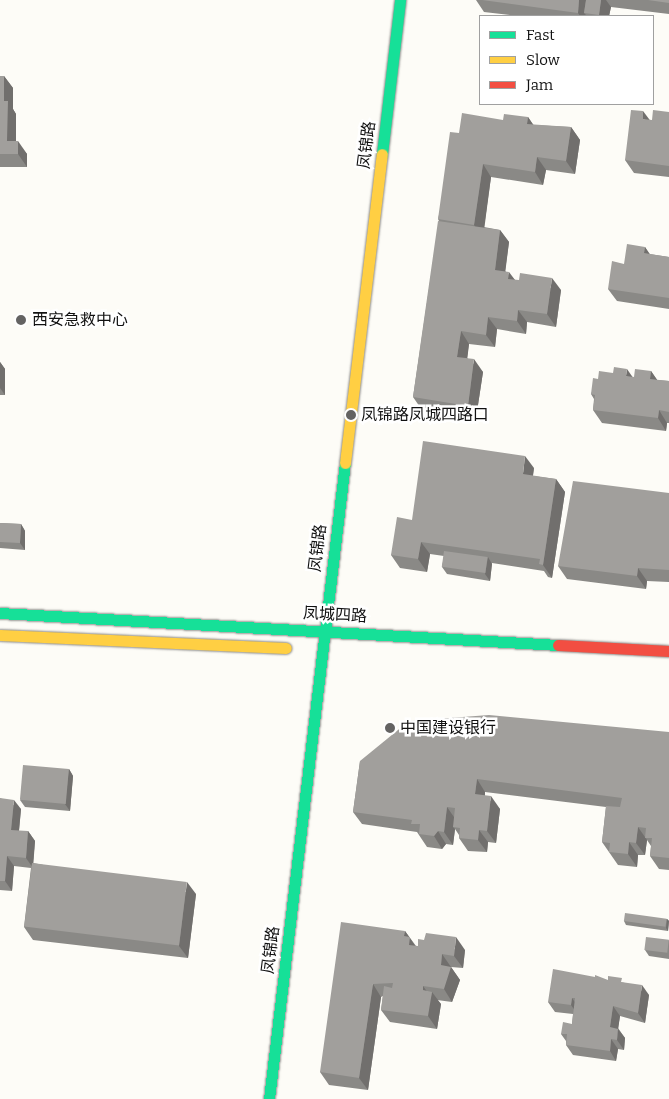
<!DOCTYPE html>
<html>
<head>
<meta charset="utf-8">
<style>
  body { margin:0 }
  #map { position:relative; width:669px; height:1099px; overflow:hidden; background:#fdfcf7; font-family:Bitter,"Noto Sans SC",serif }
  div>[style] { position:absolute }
  .roads { filter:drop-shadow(0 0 1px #8e8d8b) drop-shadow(0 0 1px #8e8d8b) }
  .fast>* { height:11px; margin:-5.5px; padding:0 5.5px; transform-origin:5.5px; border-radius:5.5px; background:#16e098 }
  .slow>* { height:11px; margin:-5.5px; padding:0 5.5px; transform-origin:5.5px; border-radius:5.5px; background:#ffcf43 }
  .jam>* { height:11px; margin:-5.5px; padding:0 5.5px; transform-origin:5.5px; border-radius:5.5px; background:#f24e42 }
  .wall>* { inset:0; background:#8a8986 }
  .shaded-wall>* { inset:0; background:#716f6d }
  .building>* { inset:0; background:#a19f9c; transform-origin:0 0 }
  .dots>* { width:14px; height:14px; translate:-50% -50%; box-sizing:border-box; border:2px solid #fff; border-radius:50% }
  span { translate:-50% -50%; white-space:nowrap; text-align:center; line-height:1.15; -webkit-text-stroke:5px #fff; paint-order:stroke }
  .street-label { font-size:16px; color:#111 }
  .poi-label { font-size:16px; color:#111 }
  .left { translate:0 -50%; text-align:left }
  .legend { position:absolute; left:479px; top:15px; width:175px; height:90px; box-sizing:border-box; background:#fff; border:1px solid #a0a0a0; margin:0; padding:6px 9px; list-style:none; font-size:15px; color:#111 }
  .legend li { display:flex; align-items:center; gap:10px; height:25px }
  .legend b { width:25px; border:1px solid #a0a0a0 }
</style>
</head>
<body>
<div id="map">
  <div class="roads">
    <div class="fast">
      <div style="left:382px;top:154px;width:155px;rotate:-83.3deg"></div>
      <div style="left:0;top:613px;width:559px;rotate:3.28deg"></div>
      <div style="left:269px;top:1099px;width:641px;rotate:-83.19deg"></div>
    </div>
    <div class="slow">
      <div style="left:345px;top:463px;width:311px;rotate:-83.2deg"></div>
      <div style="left:0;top:635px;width:286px;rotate:2.6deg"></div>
    </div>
    <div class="jam">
      <div style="left:558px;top:645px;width:111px;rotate:3.1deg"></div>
    </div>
  </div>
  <div class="wall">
    <div style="clip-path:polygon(476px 0,669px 0,669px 14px,611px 7px,609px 16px,518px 16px,484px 12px)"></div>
    <div style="clip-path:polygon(0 76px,4px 76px,13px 88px,13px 109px,16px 114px,16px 141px,27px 154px,27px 167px,0 167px)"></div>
    <div style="clip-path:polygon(669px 112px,669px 177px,634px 173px,625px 160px,649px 120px,652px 120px)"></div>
    <div style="clip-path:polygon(528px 117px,533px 125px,571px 127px,580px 140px,575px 174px,546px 170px,543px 185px,491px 177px,484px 227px,500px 230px,509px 242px,505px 271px,515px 280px,561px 290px,556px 327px,527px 322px,526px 334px,497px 329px,495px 347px,469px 344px,467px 358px,483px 372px,476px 418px,422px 410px,413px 397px,439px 221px,438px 219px,459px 133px,503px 120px)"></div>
    <div style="clip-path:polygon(645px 247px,649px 254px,669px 257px,669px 309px,617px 301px,608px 289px)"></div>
    <div style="clip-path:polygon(0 362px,5px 369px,5px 395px,0 395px)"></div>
    <div style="clip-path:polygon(651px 371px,657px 380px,669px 381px,669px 423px,667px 423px,666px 431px,602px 423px,593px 410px,594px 399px,591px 394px,598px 379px,634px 377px)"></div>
    <div style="clip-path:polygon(534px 468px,533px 476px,556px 479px,565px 492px,552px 578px,548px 577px,544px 571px,492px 563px,490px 581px,447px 574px,442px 567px,444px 556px,430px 554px,427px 572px,400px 568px,391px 555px,412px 520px)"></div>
    <div style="clip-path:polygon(669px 493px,669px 582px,647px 581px,646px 589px,567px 579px,558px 566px)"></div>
    <div style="clip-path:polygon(0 523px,21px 524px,25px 531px,25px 550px,0 548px)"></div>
    <div style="clip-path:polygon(669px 732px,669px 870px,659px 869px,650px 856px,651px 846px,647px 840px,645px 855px,638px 855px,637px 867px,618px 865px,602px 842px,606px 807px,485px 792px,485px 796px,500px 809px,496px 843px,488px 842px,487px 852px,468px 851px,459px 838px,459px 835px,455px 829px,453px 845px,446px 844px,442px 849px,427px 847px,417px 832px,362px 824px,353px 812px,360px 761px)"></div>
    <div style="clip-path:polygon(69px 769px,73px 776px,70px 811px,25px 807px,20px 800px)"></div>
    <div style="clip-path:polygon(0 798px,21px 809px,19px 831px,28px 831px,35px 841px,33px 863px,196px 894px,188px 958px,33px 940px,24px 927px,31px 868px,14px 866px,12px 891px,0 890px)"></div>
    <div style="clip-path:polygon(667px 919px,669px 921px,668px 931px,626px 925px,624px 921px)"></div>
    <div style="clip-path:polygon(405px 931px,416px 946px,465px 950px,463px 968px,451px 967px,460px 980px,452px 1002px,437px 1000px,441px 1004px,437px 1029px,390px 1022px,381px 1010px,383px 996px,381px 997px,368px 1090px,329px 1085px,320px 1072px)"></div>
    <div style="clip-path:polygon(669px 940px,669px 959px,649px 956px,645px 950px)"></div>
    <div style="clip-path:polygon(608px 980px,625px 983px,649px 995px,645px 1023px,620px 1016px,618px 1028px,625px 1038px,624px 1050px,618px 1049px,616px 1061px,573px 1055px,566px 1045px,566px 1041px,561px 1034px,572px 1024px,573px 1014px,555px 1012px,548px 1002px)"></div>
  </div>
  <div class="shaded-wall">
    <div style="clip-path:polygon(579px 0,586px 0,584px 13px,587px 16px,580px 16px,578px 13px)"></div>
    <div style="clip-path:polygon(601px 0,606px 0,611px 7px,609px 16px,600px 16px,599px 15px)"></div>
    <div style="clip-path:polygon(4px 76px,13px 88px,13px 109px,16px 114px,16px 154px,7px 141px,4px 101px)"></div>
    <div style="clip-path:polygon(643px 111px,652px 123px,643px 119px)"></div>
    <div style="clip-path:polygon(528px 117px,537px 130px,527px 124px)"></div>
    <div style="clip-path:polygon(571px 127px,580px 140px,575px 174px,566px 161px)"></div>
    <div style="clip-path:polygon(18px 141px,27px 154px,27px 167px,18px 154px)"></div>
    <div style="clip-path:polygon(537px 157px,546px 170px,543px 185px,535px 172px)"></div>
    <div style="clip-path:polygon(483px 164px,491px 177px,483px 238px,474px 225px)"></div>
    <div style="clip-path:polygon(500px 230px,509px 242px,504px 282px,495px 270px)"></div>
    <div style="clip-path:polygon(645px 247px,654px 260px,644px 253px)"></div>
    <div style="clip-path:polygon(509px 272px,518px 284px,508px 279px)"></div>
    <div style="clip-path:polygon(552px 278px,561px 290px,556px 327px,547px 314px)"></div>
    <div style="clip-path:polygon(518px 310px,527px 322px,526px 334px,517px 321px)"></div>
    <div style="clip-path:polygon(488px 317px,497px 329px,495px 347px,486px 335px)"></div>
    <div style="clip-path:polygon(461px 331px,469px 344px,466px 369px,457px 357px)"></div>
    <div style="clip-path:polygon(474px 359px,483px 372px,476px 418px,468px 406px)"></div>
    <div style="clip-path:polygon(0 362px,5px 369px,5px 395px,0 388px)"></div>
    <div style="clip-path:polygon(627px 369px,636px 382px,626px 376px)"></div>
    <div style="clip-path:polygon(651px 371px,660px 384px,650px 379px)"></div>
    <div style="clip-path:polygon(659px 410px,667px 423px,666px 431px,658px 418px)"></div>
    <div style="clip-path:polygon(525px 456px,534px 468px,531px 487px,523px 474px)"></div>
    <div style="clip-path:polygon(556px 479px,565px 492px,552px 578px,543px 565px)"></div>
    <div style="clip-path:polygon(21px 524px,25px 531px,25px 550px,20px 543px)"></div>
    <div style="clip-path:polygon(421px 542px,430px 554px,427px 572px,418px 559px)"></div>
    <div style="clip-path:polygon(488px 557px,492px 564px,490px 581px,485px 574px)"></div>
    <div style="clip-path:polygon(638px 568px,647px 581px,646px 589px,637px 576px)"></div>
    <div style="clip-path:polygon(69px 769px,73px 776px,70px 811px,65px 804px)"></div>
    <div style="clip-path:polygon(477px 779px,485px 792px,484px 807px,475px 794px)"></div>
    <div style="clip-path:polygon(491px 796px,500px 809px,496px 843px,487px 831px)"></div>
    <div style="clip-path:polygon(14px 800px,21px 809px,18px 840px,11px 830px)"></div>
    <div style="clip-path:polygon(447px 807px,456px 820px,453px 827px,455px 829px,453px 845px,444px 832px)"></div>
    <div style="clip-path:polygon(638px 827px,647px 840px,645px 855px,636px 843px)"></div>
    <div style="clip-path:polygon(479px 830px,488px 842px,487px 852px,478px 840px)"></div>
    <div style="clip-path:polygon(28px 831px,35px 841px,33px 868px,26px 858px)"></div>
    <div style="clip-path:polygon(438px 831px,446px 844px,442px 849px,434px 836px)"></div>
    <div style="clip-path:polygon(629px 842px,638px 855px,637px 867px,628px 854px)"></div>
    <div style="clip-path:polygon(7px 856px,14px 866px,12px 891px,5px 881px)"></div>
    <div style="clip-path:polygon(187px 882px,196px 894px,188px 958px,179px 946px)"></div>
    <div style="clip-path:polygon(667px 919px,669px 921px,668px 931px,666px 928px)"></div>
    <div style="clip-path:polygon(405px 931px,418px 950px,409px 945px,404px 936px)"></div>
    <div style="clip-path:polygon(456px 937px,465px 950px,463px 968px,454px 956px)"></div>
    <div style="clip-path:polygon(442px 954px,460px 980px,452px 1002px,444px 989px,441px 965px)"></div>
    <div style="clip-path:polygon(373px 984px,381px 997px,368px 1090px,359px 1078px)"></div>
    <div style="clip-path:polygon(642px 985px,649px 995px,645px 1023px,638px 1013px)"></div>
    <div style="clip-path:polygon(423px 986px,431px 997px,432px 992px,441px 1004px,437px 1029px,428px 1016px,423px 990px)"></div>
    <div style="clip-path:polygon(572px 998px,579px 1008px,578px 1015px,571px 1005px)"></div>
    <div style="clip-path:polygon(613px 1006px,620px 1016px,617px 1037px,610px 1027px)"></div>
    <div style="clip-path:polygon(618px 1029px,625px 1038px,624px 1050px,617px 1040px)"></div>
    <div style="clip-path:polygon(611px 1039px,618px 1049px,616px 1061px,610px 1051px)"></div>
  </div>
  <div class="building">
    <div style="clip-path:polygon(482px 0,579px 0,578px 13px)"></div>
    <div style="clip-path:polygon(586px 0,601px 0,599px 15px,584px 13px)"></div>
    <div style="clip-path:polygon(648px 0,669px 0,669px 3px)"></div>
    <div style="clip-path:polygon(0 76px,4px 76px,4px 101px,8px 101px,7px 141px,18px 141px,18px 154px,0 154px)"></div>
    <div style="clip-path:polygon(631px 110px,643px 111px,643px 119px,652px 120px,653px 110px,669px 112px,669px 166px,625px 160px)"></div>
    <div style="clip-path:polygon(462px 113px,503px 120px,504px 114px,528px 117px,527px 124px,571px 127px,566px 161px,537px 157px,535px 172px,483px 164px,474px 225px,438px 219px,450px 132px,459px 133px)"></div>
    <div style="clip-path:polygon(438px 221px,500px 230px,495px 270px,509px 272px,508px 279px,519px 280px,520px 273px,552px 278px,547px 314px,518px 310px,517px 321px,488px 317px,486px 335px,461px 331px,457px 357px,474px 359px,468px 406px,413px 397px)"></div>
    <div style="clip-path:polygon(627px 244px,645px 247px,644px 253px,669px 257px,669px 298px,608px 289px,612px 261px,624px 264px)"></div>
    <div style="clip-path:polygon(614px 367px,627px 369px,626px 376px,634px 377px,635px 369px,651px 371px,650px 379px,669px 381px,669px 412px,659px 410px,658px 418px,593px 410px,595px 395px,591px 394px,593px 378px,598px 379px,599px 371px,613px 373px)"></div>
    <div style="clip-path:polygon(423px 441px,525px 456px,523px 474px,556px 479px,543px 565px,539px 564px,540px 559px,421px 542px,418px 559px,391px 555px,397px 517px,412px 520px)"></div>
    <div style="clip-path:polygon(573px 481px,669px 493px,669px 570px,638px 568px,637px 576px,558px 566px)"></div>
    <div style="left:0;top:523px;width:21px;height:19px;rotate:3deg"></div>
    <div style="left:444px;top:551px;width:44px;height:16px;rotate:8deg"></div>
    <div style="clip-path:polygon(489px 715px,669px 732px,669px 858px,650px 856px,652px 838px,645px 838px,646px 828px,638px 827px,636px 843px,629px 842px,628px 854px,609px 852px,610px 843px,602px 842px,606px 806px,620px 807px,622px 798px,477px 779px,475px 794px,491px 796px,487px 831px,479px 830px,478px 840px,459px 838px,460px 828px,453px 827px,455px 808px,447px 807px,444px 832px,438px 831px,434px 836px,419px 834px,420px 824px,411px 824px,412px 820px,353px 812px,360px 761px,409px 721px)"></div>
    <div style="left:23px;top:765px;width:46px;height:35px;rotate:5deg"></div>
    <div style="clip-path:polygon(0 798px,14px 800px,11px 830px,28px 831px,26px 858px,7px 856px,5px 881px,0 881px)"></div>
    <div style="left:32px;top:863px;width:156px;height:64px;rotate:7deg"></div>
    <div style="left:625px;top:913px;width:42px;height:8px;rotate:8deg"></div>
    <div style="clip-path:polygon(341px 922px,405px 931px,404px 936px,410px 937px,409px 945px,418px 946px,418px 939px,424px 940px,426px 933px,456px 937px,454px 956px,442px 954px,441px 965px,451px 967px,444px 989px,423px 986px,423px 990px,432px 992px,428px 1016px,381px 1010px,384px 986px,392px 988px,393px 983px,373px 984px,359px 1078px,320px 1072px)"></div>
    <div style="left:646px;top:937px;width:23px;height:13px;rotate:7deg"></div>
    <div style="clip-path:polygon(553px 969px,595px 977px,595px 975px,608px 980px,608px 976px,622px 978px,621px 982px,642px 985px,638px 1013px,613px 1006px,610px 1027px,618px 1029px,617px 1040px,611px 1039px,610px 1051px,566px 1045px,567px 1034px,561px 1034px,563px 1022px,572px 1024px,575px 998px,572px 998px,571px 1005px,548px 1002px)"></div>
  </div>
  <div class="dots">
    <div style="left:21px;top:320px;background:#646362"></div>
    <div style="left:351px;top:415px;background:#646362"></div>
    <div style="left:390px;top:728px;background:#646362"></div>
  </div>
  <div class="street-label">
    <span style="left:367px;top:145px;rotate:-83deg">凤锦路</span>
    <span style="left:318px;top:548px;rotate:-83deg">凤锦路</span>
    <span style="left:335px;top:615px;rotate:3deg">凤城四路</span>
    <span style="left:271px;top:950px;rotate:-83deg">凤锦路</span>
  </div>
  <div class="poi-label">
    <span class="left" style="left:32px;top:320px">西安急救中心</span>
    <span class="left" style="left:361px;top:415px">凤锦路凤城四路口</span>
    <span class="left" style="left:400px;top:728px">中国建设银行</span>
  </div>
  <ul class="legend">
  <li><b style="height:6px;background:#16e098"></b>Fast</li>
  <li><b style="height:6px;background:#ffcf43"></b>Slow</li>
  <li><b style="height:6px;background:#f24e42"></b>Jam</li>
  </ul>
</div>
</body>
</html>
